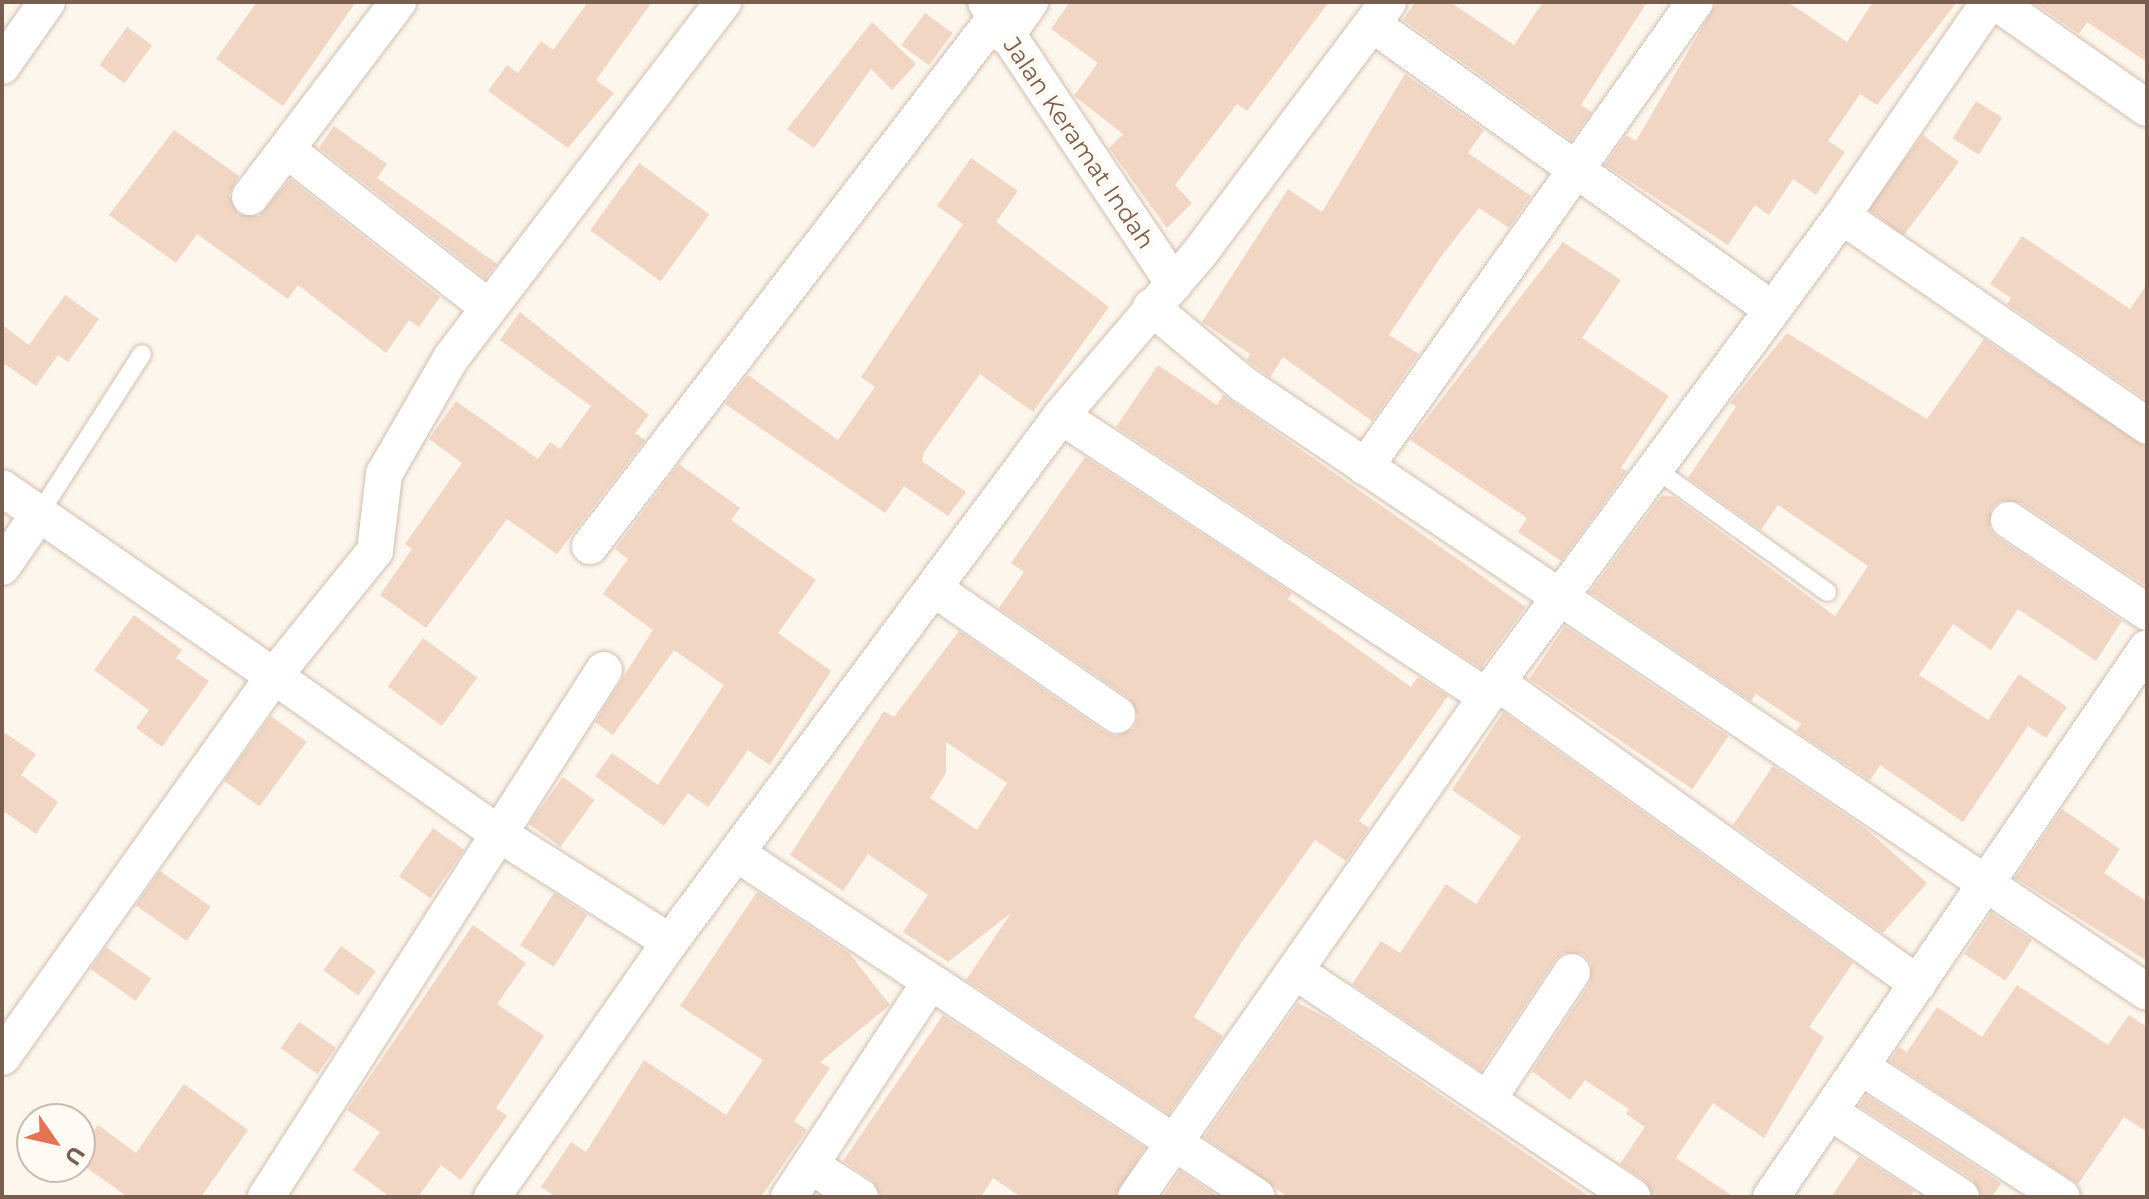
<!DOCTYPE html>
<html>
<head>
<meta charset="utf-8">
<style>
  body { margin:0 }
  #map { position:relative; width:2149px; height:1199px; overflow:hidden; background:#fdf6ec; font-family:Montserrat,sans-serif }
  div>[style] { position:absolute }
  .building>* { inset:0; background:#f2d6c4; transform-origin:0 0 }
  .roads { filter:drop-shadow(0 0 2px #d0beb0) drop-shadow(0 0 2px #d0beb0) }
  .service>* { height:18px; margin:-9px; padding:0 9px; transform-origin:9px; border-radius:9px; background:#fff }
  .minor>* { height:36px; margin:-18px; padding:0 18px; transform-origin:18px; border-radius:18px; background:#fff }
  span { translate:-50% -50%; white-space:nowrap; text-align:center; line-height:1.15; -webkit-text-stroke:8px #fffaf3; paint-order:stroke }
  .street-label { font-size:24px; color:#795d4e }
  .frame { position:absolute; inset:0; border:4px solid #795d4e; pointer-events:none }
  .north { position:absolute; left:16px; top:1103px; width:80px; height:80px; box-sizing:border-box; background:#fffaf3; border:2px solid #c9bbb1; border-radius:50%; rotate:124deg; font-size:22px; font-weight:700; line-height:32px; text-align:center; color:#795d4e }
  .north::after { content:''; display:block; margin:auto; width:28px; height:36px; background:#e47354; clip-path:polygon(50% 0,100% 100%,50% 72%,0 100%) }
</style>
</head>
<body>
<div id="map">
  <div class="building">
    <div style="clip-path:polygon(257px 2px,356px 2px,283px 106px,216px 59px)"></div>
    <div style="clip-path:polygon(588px 2px,652px 2px,596px 80px,614px 93px,568px 148px,488px 91px,507px 65px,518px 73px,541px 41px,553px 50px)"></div>
    <div style="clip-path:polygon(1070px 2px,1329px 2px,1247px 111px,1237px 104px,1175px 185px,1192px 203px,1167px 228px,1109px 148px,1123px 134px,1074px 96px,1098px 63px,1051px 29px)"></div>
    <div style="clip-path:polygon(1415px 2px,1450px 2px,1514px 45px,1543px 2px,1647px 2px,1581px 105px,1592px 112px,1571px 140px,1403px 20px)"></div>
    <div style="clip-path:polygon(1717px 2px,1788px 2px,1847px 42px,1873px 2px,1957px 2px,1877px 105px,1860px 94px,1828px 141px,1845px 152px,1816px 195px,1793px 179px,1769px 215px,1755px 205px,1728px 245px,1605px 165px,1626px 135px,1636px 141px)"></div>
    <div style="clip-path:polygon(2033px 2px,2147px 2px,2147px 62px,2087px 22px,2079px 34px)"></div>
    <div style="left:925px;top:13px;width:34px;height:40px;rotate:36deg"></div>
    <div style="clip-path:polygon(872px 22px,916px 64px,892px 90px,871px 69px,814px 148px,787px 129px)"></div>
    <div style="left:127px;top:27px;width:31px;height:47px;rotate:36deg"></div>
    <div style="clip-path:polygon(1405px 74px,1484px 130px,1468px 153px,1531px 196px,1509px 228px,1479px 208px,1440px 258px,1389px 335px,1419px 354px,1372px 421px,1283px 357px,1270px 377px,1247px 360px,1250px 354px,1202px 322px,1288px 189px,1322px 212px)"></div>
    <div style="left:1976px;top:101px;width:31px;height:44px;rotate:32deg"></div>
    <div style="clip-path:polygon(334px 126px,387px 164px,377px 178px,497px 264px,485px 278px,319px 148px)"></div>
    <div style="clip-path:polygon(174px 130px,239px 176px,229px 195px,238px 214px,259px 216px,290px 179px,440px 297px,419px 327px,409px 320px,386px 353px,298px 285px,288px 299px,197px 234px,176px 263px,109px 215px)"></div>
    <div style="left:1923px;top:135px;width:45px;height:92px;rotate:37deg"></div>
    <div style="clip-path:polygon(971px 158px,1018px 191px,996px 222px,1109px 307px,1033px 412px,980px 374px,924px 452px,922px 461px,966px 492px,948px 516px,904px 486px,885px 513px,725px 404px,748px 375px,838px 440px,875px 387px,861px 377px,963px 224px,937px 206px)"></div>
    <div style="left:639px;top:163px;width:87px;height:83px;rotate:36deg"></div>
    <div style="clip-path:polygon(2022px 236px,2130px 309px,2147px 284px,2147px 400px,2007px 304px,2011px 298px,1990px 284px)"></div>
    <div style="clip-path:polygon(1563px 242px,1621px 280px,1582px 338px,1669px 396px,1621px 468px,1627px 471px,1561px 561px,1518px 532px,1527px 518px,1410px 440px)"></div>
    <div style="clip-path:polygon(65px 295px,99px 319px,68px 362px,58px 355px,36px 386px,2px 362px,2px 325px,29px 345px)"></div>
    <div style="clip-path:polygon(520px 312px,649px 415px,635px 433px,645px 440px,557px 554px,507px 519px,426px 628px,380px 595px,412px 549px,405px 544px,462px 463px,429px 439px,456px 401px,538px 459px,550px 442px,560px 449px,591px 406px,500px 340px)"></div>
    <div style="clip-path:polygon(1787px 333px,1927px 419px,1984px 339px,2147px 447px,2146px 586px,2021px 503px,2000px 501px,1991px 509px,1990px 529px,1997px 537px,2122px 621px,2096px 661px,2018px 609px,1991px 650px,1953px 624px,1919px 675px,1988px 720px,2019px 674px,2067px 707px,2046px 738px,2028px 726px,1963px 822px,1880px 765px,1870px 780px,1796px 731px,1801px 724px,1756px 694px,1751px 701px,1590px 592px,1662px 495px,1674px 497px,1835px 616px,1868px 566px,1778px 505px,1761px 530px,1688px 478px,1736px 407px,1730px 403px)"></div>
    <div style="clip-path:polygon(1158px 365px,1217px 405px,1223px 395px,1526px 607px,1481px 668px,1116px 427px)"></div>
    <div style="clip-path:polygon(evenodd,1085px 457px,1292px 593px,1288px 599px,1411px 687px,1418px 677px,1448px 696px,1359px 821px,1369px 828px,1346px 861px,1315px 840px,1239px 946px,1194px 1017px,1223px 1036px,1169px 1114px,966px 980px,1011px 913px,948px 962px,903px 932px,928px 895px,868px 854px,843px 891px,790px 855px,884px 711px,894px 717px,959px 631px,1105px 732px,1116px 736px,1134px 728px,1138px 716px,1129px 698px,999px 608px,1024px 572px,1011px 563px,1085px 457px,946px 742px,1007px 783px,977px 830px,930px 798px,946px 773px,946px 742px)"></div>
    <div style="clip-path:polygon(679px 464px,740px 508px,731px 520px,816px 580px,778px 633px,831px 671px,770px 765px,748px 750px,708px 807px,688px 793px,664px 826px,595px 776px,612px 753px,658px 785px,724px 685px,674px 650px,613px 735px,595px 722px,653px 630px,603px 594px,628px 559px,615px 549px)"></div>
    <div style="clip-path:polygon(134px 615px,182px 650px,176px 658px,209px 681px,162px 747px,136px 728px,149px 710px,94px 670px)"></div>
    <div style="left:1565px;top:626px;width:197px;height:64px;rotate:34deg"></div>
    <div style="left:423px;top:638px;width:67px;height:60px;rotate:36deg"></div>
    <div style="clip-path:polygon(1503px 712px,1853px 963px,1809px 1027px,1824px 1037px,1764px 1138px,1713px 1103px,1676px 1158px,1734px 1197px,1653px 1197px,1644px 1180px,1620px 1164px,1645px 1127px,1626px 1114px,1629px 1109px,1585px 1080px,1570px 1100px,1532px 1071px,1590px 983px,1591px 963px,1583px 954px,1563px 953px,1555px 960px,1481px 1071px,1352px 984px,1381px 941px,1400px 953px,1446px 884px,1476px 904px,1521px 837px,1452px 790px)"></div>
    <div style="left:271px;top:716px;width:44px;height:80px;rotate:36deg"></div>
    <div style="clip-path:polygon(2px 731px,36px 754px,21px 775px,58px 802px,36px 834px,2px 810px)"></div>
    <div style="clip-path:polygon(1773px 766px,1865px 828px,1927px 883px,1883px 933px,1733px 825px)"></div>
    <div style="left:563px;top:777px;width:39px;height:58px;rotate:36deg"></div>
    <div style="clip-path:polygon(2062px 809px,2120px 849px,2104px 873px,2147px 902px,2147px 961px,2015px 878px)"></div>
    <div style="left:433px;top:828px;width:38px;height:59px;rotate:35deg"></div>
    <div style="left:160px;top:871px;width:62px;height:42px;rotate:35deg"></div>
    <div style="clip-path:polygon(757px 892px,849px 953px,890px 1005px,820px 1062px,830px 1068px,794px 1121px,807px 1130px,761px 1197px,556px 1197px,541px 1187px,571px 1142px,586px 1152px,644px 1060px,726px 1115px,763px 1060px,680px 1006px)"></div>
    <div style="left:554px;top:893px;width:40px;height:62px;rotate:33deg"></div>
    <div style="left:1991px;top:913px;width:49px;height:49px;rotate:33deg"></div>
    <div style="clip-path:polygon(473px 925px,526px 963px,497px 1004px,544px 1036px,496px 1108px,507px 1116px,461px 1180px,441px 1165px,418px 1197px,390px 1197px,353px 1170px,380px 1132px,347px 1110px)"></div>
    <div style="left:341px;top:946px;width:43px;height:30px;rotate:36deg"></div>
    <div style="left:106px;top:947px;width:55px;height:27px;rotate:35deg"></div>
    <div style="clip-path:polygon(2017px 985px,2108px 1045px,2129px 1015px,2147px 1027px,2147px 1132px,2124px 1117px,2078px 1184px,1890px 1061px,1899px 1047px,1907px 1052px,1937px 1007px,1982px 1037px)"></div>
    <div style="clip-path:polygon(1298px 1003px,1329px 1019px,1590px 1197px,1288px 1197px,1204px 1137px)"></div>
    <div style="clip-path:polygon(943px 1015px,1145px 1148px,1115px 1197px,1021px 1197px,993px 1178px,981px 1197px,881px 1197px,872px 1180px,843px 1161px)"></div>
    <div style="left:299px;top:1022px;width:45px;height:32px;rotate:35deg"></div>
    <div style="clip-path:polygon(184px 1084px,248px 1130px,201px 1197px,128px 1197px,80px 1163px,80px 1150px,98px 1125px,136px 1153px)"></div>
    <div style="clip-path:polygon(1866px 1095px,2001px 1183px,1992px 1197px,1982px 1197px,1972px 1179px,1859px 1106px)"></div>
    <div style="clip-path:polygon(1859px 1156px,1914px 1191px,1910px 1197px,1831px 1197px)"></div>
    <div style="clip-path:polygon(1180px 1171px,1219px 1197px,1162px 1197px)"></div>
  </div>
  <div class="roads">
    <div class="service">
      <div style="left:1654px;top:468px;width:213px;rotate:35.6deg"></div>
      <div style="left:39px;top:514px;width:190px;rotate:-57.2deg"></div>
    </div>
    <div class="minor">
      <div style="left:986px;top:2px;width:339px;rotate:56.3deg"></div>
      <div style="left:1996px;top:2px;width:184px;rotate:35.1deg"></div>
      <div style="left:1372px;top:24px;width:490px;rotate:35.5deg"></div>
      <div style="left:1006px;top:36px;width:42px;rotate:-54.8deg"></div>
      <div style="left:2px;top:66px;width:78px;rotate:-54.9deg"></div>
      <div style="left:287px;top:150px;width:256px;rotate:38deg"></div>
      <div style="left:250px;top:197px;width:245px;rotate:-52.8deg"></div>
      <div style="left:1842px;top:216px;width:370px;rotate:34.5deg"></div>
      <div style="left:1151px;top:307px;width:120px;rotate:39.9deg"></div>
      <div style="left:1243px;top:384px;width:1089px;rotate:33.92deg"></div>
      <div style="left:1061px;top:416px;width:510px;rotate:33.41deg"></div>
      <div style="left:1365px;top:467px;width:570px;rotate:-54.64deg"></div>
      <div style="left:2px;top:488px;width:331px;rotate:34.7deg"></div>
      <div style="left:274px;top:676px;width:468px;rotate:125.5deg"></div>
      <div style="left:2009px;top:520px;width:166px;rotate:33.7deg"></div>
      <div style="left:590px;top:546px;width:665px;rotate:-52.51deg"></div>
      <div style="left:2px;top:567px;width:65px;rotate:-55.1deg"></div>
      <div style="left:936px;top:590px;width:220px;rotate:34.6deg"></div>
      <div style="left:1497px;top:682px;width:518px;rotate:35.65deg"></div>
      <div style="left:736px;top:853px;width:624px;rotate:33.44deg"></div>
      <div style="left:670px;top:942px;width:202px;rotate:-147.7deg"></div>
      <div style="left:499px;top:834px;width:275px;rotate:-144.9deg"></div>
      <div style="left:274px;top:676px;width:161px;rotate:-51.1deg"></div>
      <div style="left:375px;top:551px;width:78px;rotate:-83.3deg"></div>
      <div style="left:384px;top:474px;width:134px;rotate:-60deg"></div>
      <div style="left:451px;top:358px;width:448px;rotate:-52.6deg"></div>
      <div style="left:1295px;top:971px;width:406px;rotate:33.8deg"></div>
      <div style="left:1861px;top:1067px;width:239px;rotate:32.9deg"></div>
      <div style="left:1488px;top:1099px;width:152px;rotate:-56.5deg"></div>
      <div style="left:1830px;top:1112px;width:156px;rotate:33deg"></div>
      <div style="left:810px;top:1165px;width:59px;rotate:32.6deg"></div>
      <div style="left:266px;top:1197px;width:626px;rotate:-57.33deg"></div>
      <div style="left:492px;top:1197px;width:311px;rotate:-55.1deg"></div>
      <div style="left:670px;top:942px;width:655px;rotate:-53.37deg"></div>
      <div style="left:1061px;top:416px;width:213px;rotate:-49.6deg"></div>
      <div style="left:1199px;top:254px;width:315px;rotate:-53.1deg"></div>
      <div style="left:789px;top:1197px;width:257px;rotate:-56.7deg"></div>
      <div style="left:1136px;top:1197px;width:629px;rotate:-54.97deg"></div>
      <div style="left:1497px;top:682px;width:580px;rotate:-53.49deg"></div>
      <div style="left:1842px;top:216px;width:260px;rotate:-55.5deg"></div>
      <div style="left:1771px;top:1197px;width:665px;rotate:-55.59deg"></div>
    </div>
  </div>
  <div class="street-label">
    <span style="left:1079px;top:143px;rotate:56deg">Jalan Keramat Indah</span>
  </div>
  <div class="frame"></div>
  <div class="north">U</div>
</div>
</body>
</html>
